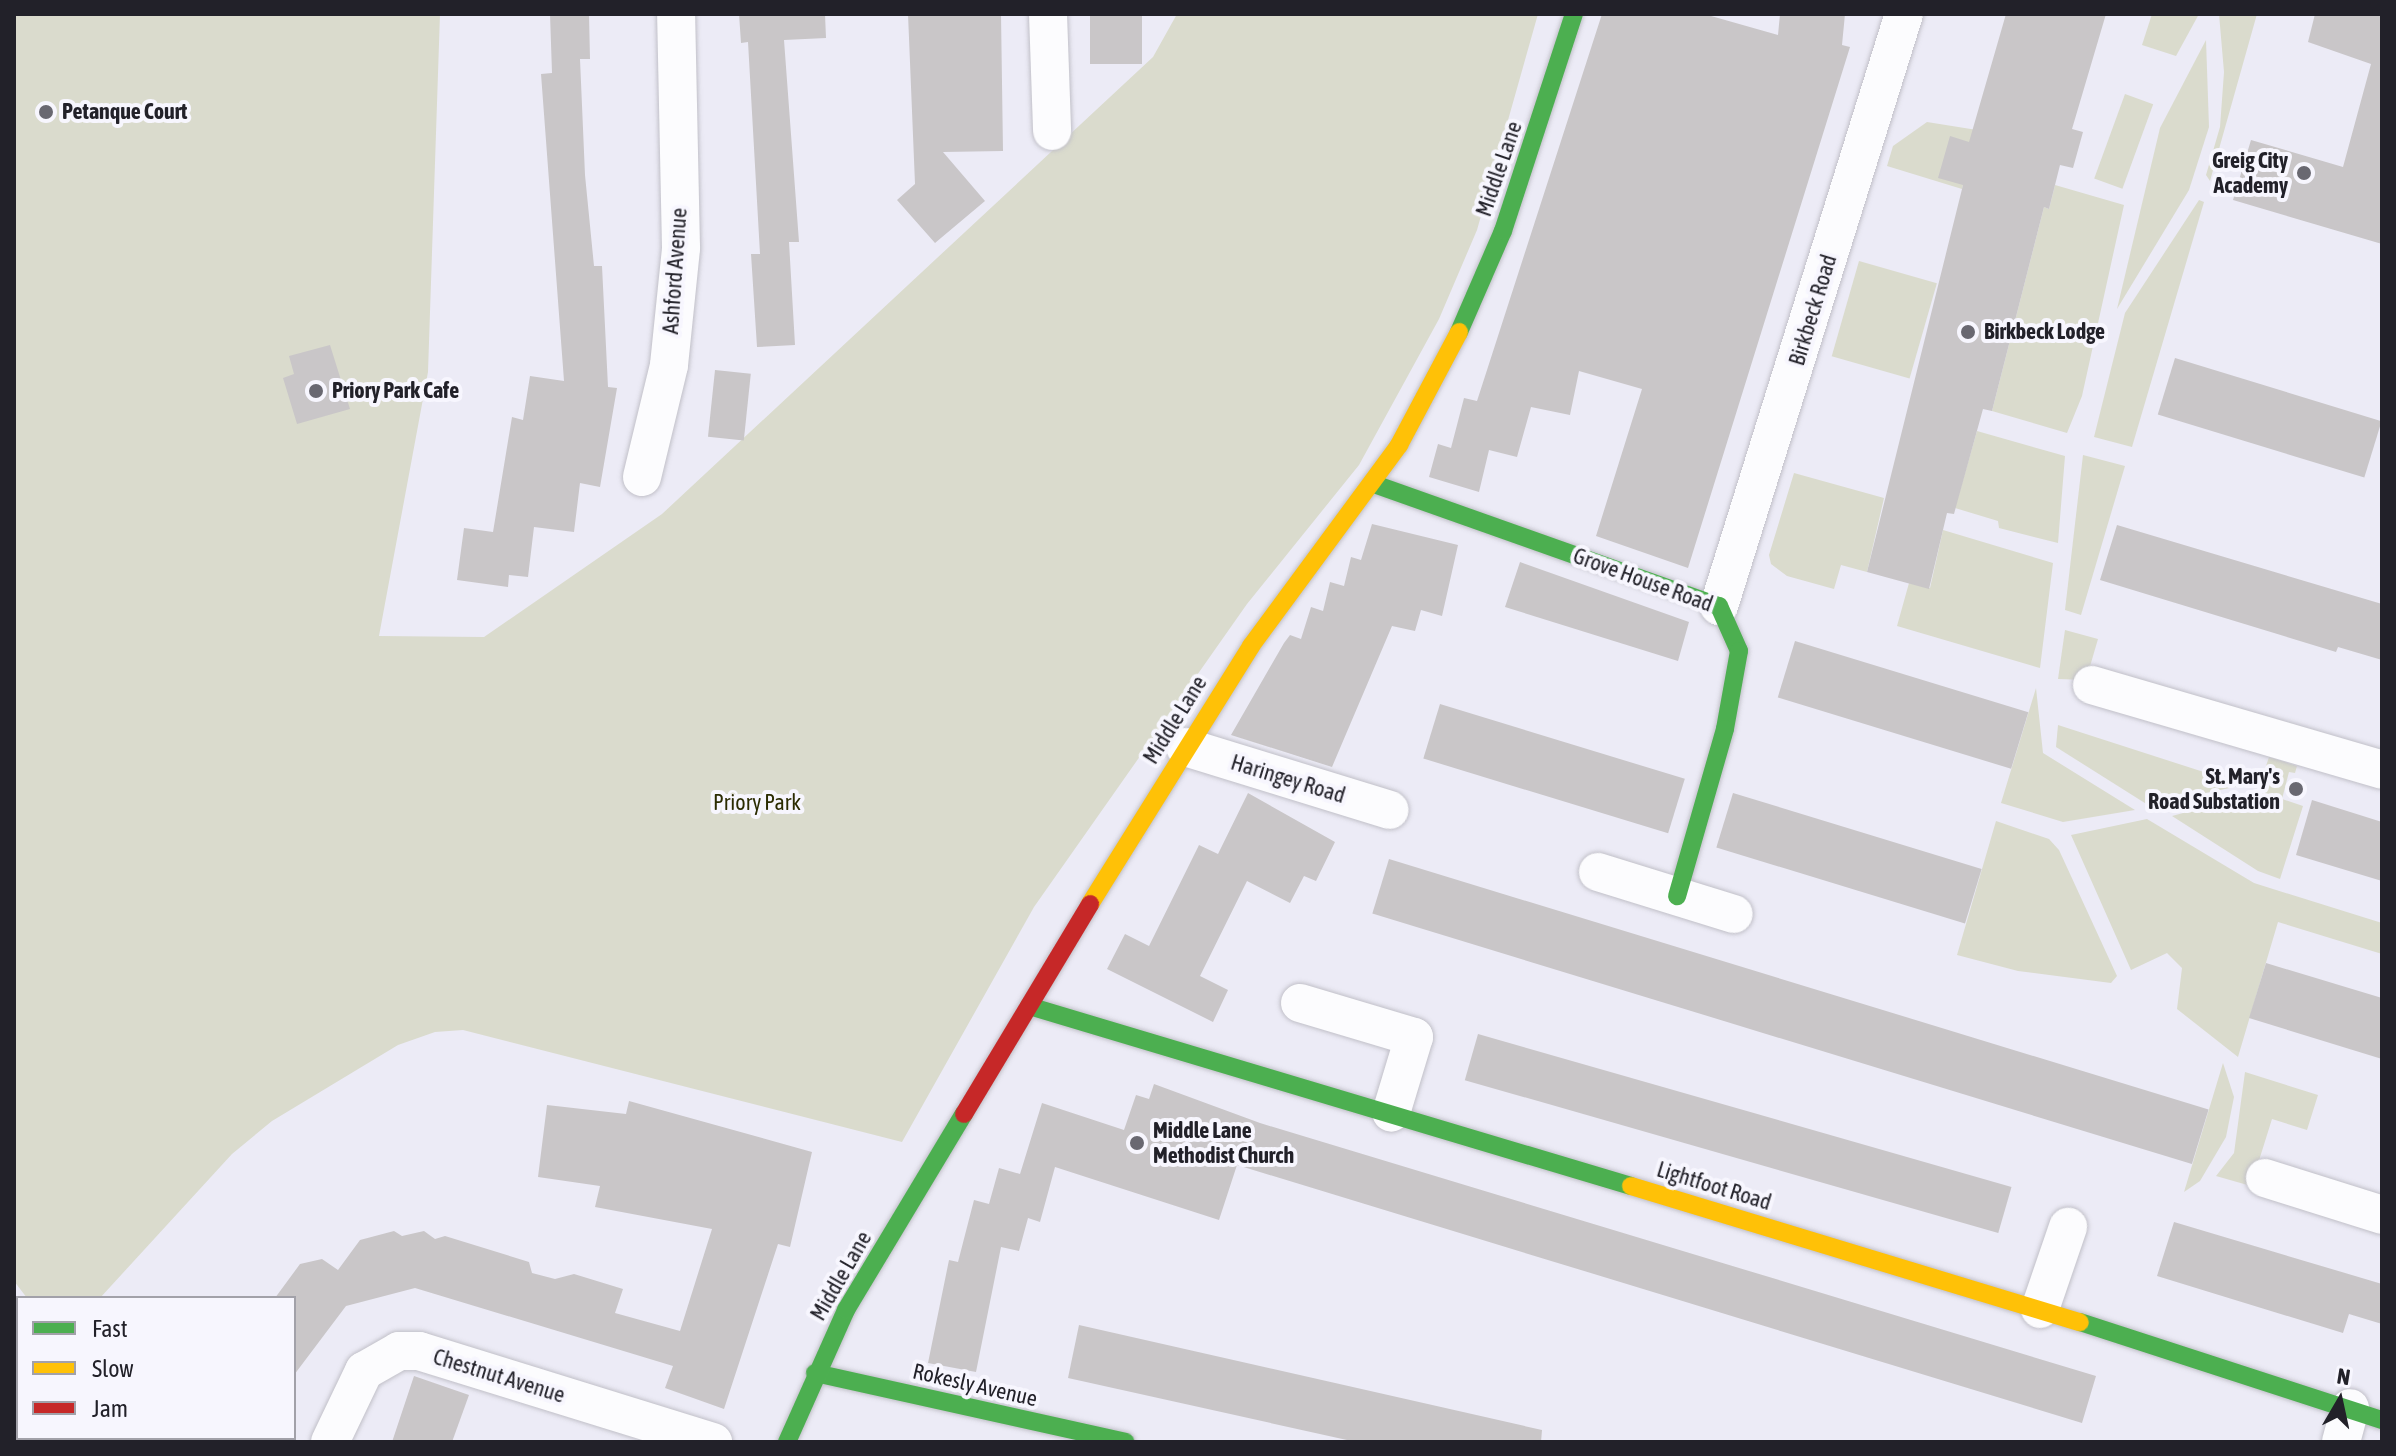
<!DOCTYPE html>
<html>
<head>
<meta charset="utf-8">
<style>
  body { margin:0 }
  #map { position:relative; width:2396px; height:1456px; overflow:hidden; background:#ecebf6; font-family:"Asap Condensed",sans-serif }
  div>[style] { position:absolute }
  .green>* { inset:0; background:#dadbcd; transform-origin:0 0 }
  .building>* { inset:0; background:#c9c6c8; transform-origin:0 0 }
  .roads { filter:drop-shadow(0 0 2px #c1c0c8) drop-shadow(0 0 2px #c1c0c8) }
  .street>* { height:38px; margin:-19px; padding:0 19px; transform-origin:19px; border-radius:19px; background:#fcfcfe }
  .fast>* { height:18px; margin:-9px; padding:0 9px; transform-origin:9px; border-radius:9px; background:#4caf50 }
  .slow>* { height:18px; margin:-9px; padding:0 9px; transform-origin:9px; border-radius:9px; background:#ffc107 }
  .jam>* { height:18px; margin:-9px; padding:0 9px; transform-origin:9px; border-radius:9px; background:#c62828 }
  .dots>* { width:22px; height:22px; translate:-50% -50%; box-sizing:border-box; border:4px solid #f7f6fe; border-radius:50% }
  span { translate:-50% -50%; white-space:nowrap; text-align:center; line-height:1.15; -webkit-text-stroke:8px #f7f6fe; paint-order:stroke }
  .poi-label { font-size:22px; color:#222129; font-weight:700 }
  .left { translate:0 -50%; text-align:left }
  .right { translate:-100% -50%; text-align:right }
  .street-label { font-size:22px; color:#222129 }
  .park-label { font-size:22px; color:#2b2c02 }
  .frame { position:absolute; inset:0; border:16px solid #222129; pointer-events:none }
  .legend { position:absolute; left:16px; top:1296px; width:280px; height:144px; box-sizing:border-box; background:#f7f6fe; border:2px solid #a2a1a9; margin:0; padding:10px 14px; list-style:none; font-size:24px; color:#222129 }
  .legend li { display:flex; align-items:center; gap:16px; height:40px }
  .legend b { width:40px; border:2px solid #a2a1a9 }
  .north { position:absolute; left:2300px; top:1360px; width:80px; height:80px; -webkit-text-stroke:6px #f7f6fe; paint-order:stroke; rotate:9deg; font-size:22px; font-weight:700; line-height:32px; text-align:center; color:#222129 }
  .north::after { content:''; display:block; margin:auto; width:28px; height:36px; background:#222129; clip-path:polygon(50% 0,100% 100%,50% 72%,0 100%) }
</style>
</head>
<body>
<div id="map">
  <div class="green">
    <div style="clip-path:polygon(14px 14px,440px 14px,428px 372px,379px 636px,484px 637px,662px 514px,1153px 57px,1177px 14px,1538px 14px,1477px 230px,1439px 319px,1359px 465px,1247px 604px,1034px 907px,902px 1142px,463px 1030px,435px 1032px,398px 1045px,272px 1121px,232px 1154px,100px 1298px,27px 1298px,14px 1281px)"></div>
    <div style="clip-path:polygon(2152px 14px,2199px 14px,2176px 56px,2142px 45px)"></div>
    <div style="clip-path:polygon(2219px 14px,2257px 14px,2210px 181px,2206px 175px,2220px 127px,2224px 72px)"></div>
    <div style="clip-path:polygon(2206px 40px,2209px 127px,2189px 190px,2117px 309px,2160px 128px)"></div>
    <div style="left:2125px;top:94px;width:30px;height:90px;rotate:20deg"></div>
    <div style="clip-path:polygon(1927px 122px,1977px 130px,1962px 189px,1887px 166px,1893px 146px)"></div>
    <div style="clip-path:polygon(2055px 185px,2124px 205px,2082px 396px,2067px 433px,1992px 411px,2044px 207px,2049px 209px)"></div>
    <div style="clip-path:polygon(2199px 200px,2204px 202px,2132px 447px,2094px 437px,2125px 313px)"></div>
    <div style="left:1859px;top:261px;width:81px;height:99px;rotate:16deg"></div>
    <div style="clip-path:polygon(1977px 431px,2065px 456px,2058px 543px,1999px 528px,1998px 521px,1955px 508px)"></div>
    <div style="clip-path:polygon(2083px 455px,2125px 466px,2081px 615px,2065px 610px)"></div>
    <div style="clip-path:polygon(1794px 473px,1884px 498px,1867px 572px,1841px 565px,1834px 589px,1787px 576px,1771px 564px,1769px 555px)"></div>
    <div style="clip-path:polygon(1943px 530px,2053px 563px,2040px 668px,1897px 626px,1909px 583px,1930px 588px)"></div>
    <div style="clip-path:polygon(2065px 630px,2098px 639px,2086px 680px,2058px 679px)"></div>
    <div style="clip-path:polygon(2036px 688px,2043px 753px,2135px 810px,2063px 822px,2001px 803px)"></div>
    <div style="clip-path:polygon(2058px 725px,2244px 785px,2148px 805px,2056px 747px)"></div>
    <div style="clip-path:polygon(2269px 757px,2297px 766px,2295px 773px,2289px 772px,2282px 799px,2303px 806px,2280px 879px,2258px 871px,2172px 816px,2257px 793px)"></div>
    <div style="clip-path:polygon(2147px 819px,2254px 883px,2382px 923px,2382px 954px,2278px 922px,2238px 1057px,2177px 1009px,2182px 968px,2167px 953px,2131px 970px,2071px 835px)"></div>
    <div style="clip-path:polygon(1996px 821px,2049px 839px,2059px 850px,2117px 976px,2111px 983px,2018px 971px,1957px 955px)"></div>
    <div style="clip-path:polygon(2223px 1063px,2234px 1097px,2226px 1137px,2200px 1181px,2184px 1192px)"></div>
    <div style="clip-path:polygon(2245px 1072px,2318px 1095px,2307px 1130px,2272px 1119px,2251px 1186px,2216px 1176px,2234px 1153px)"></div>
  </div>
  <div class="building">
    <div style="clip-path:polygon(550px 14px,589px 14px,590px 59px,580px 59px,585px 175px,594px 266px,602px 266px,608px 387px,617px 388px,600px 487px,580px 483px,574px 532px,534px 527px,528px 577px,509px 575px,508px 587px,457px 580px,464px 528px,493px 532px,512px 417px,523px 420px,530px 376px,564px 381px,541px 74px,552px 73px)"></div>
    <div style="clip-path:polygon(739px 14px,825px 14px,826px 38px,784px 40px,799px 242px,789px 242px,795px 345px,757px 347px,751px 254px,760px 254px,748px 42px,741px 43px)"></div>
    <div style="clip-path:polygon(908px 14px,1001px 14px,1003px 151px,943px 152px,985px 201px,935px 243px,897px 200px,915px 184px)"></div>
    <div style="left:1090px;top:14px;width:52px;height:50px"></div>
    <div style="clip-path:polygon(1602px 14px,1704px 14px,1778px 35px,1780px 14px,1845px 14px,1842px 45px,1850px 47px,1688px 568px,1596px 536px,1642px 389px,1579px 371px,1570px 415px,1531px 407px,1517px 457px,1489px 450px,1479px 492px,1429px 477px,1438px 444px,1451px 448px,1464px 398px,1477px 401px)"></div>
    <div style="clip-path:polygon(2006px 14px,2106px 14px,2072px 129px,2083px 132px,2073px 168px,2060px 165px,2049px 209px,2044px 207px,1992px 411px,1983px 409px,1954px 514px,1947px 513px,1929px 589px,1867px 572px,1963px 185px,1938px 178px,1950px 136px,1969px 142px)"></div>
    <div style="clip-path:polygon(2315px 14px,2382px 14px,2382px 244px,2233px 200px,2251px 140px,2343px 167px,2371px 64px,2308px 42px)"></div>
    <div style="clip-path:polygon(330px 345px,350px 409px,297px 424px,283px 378px,294px 374px,289px 356px)"></div>
    <div style="left:2175px;top:358px;width:216px;height:59px;rotate:17deg"></div>
    <div style="left:715px;top:370px;width:36px;height:67px;rotate:6deg"></div>
    <div style="clip-path:polygon(1372px 524px,1458px 545px,1442px 616px,1421px 610px,1415px 631px,1392px 626px,1332px 767px,1231px 735px,1284px 643px,1290px 635px,1301px 639px,1311px 607px,1323px 611px,1330px 582px,1344px 586px,1351px 557px,1361px 560px)"></div>
    <div style="clip-path:polygon(2117px 525px,2382px 604px,2382px 660px,2338px 647px,2336px 652px,2100px 580px)"></div>
    <div style="clip-path:polygon(1520px 562px,1689px 622px,1678px 661px,1505px 607px)"></div>
    <div style="left:1795px;top:641px;width:244px;height:59px;rotate:17deg"></div>
    <div style="left:1440px;top:704px;width:256px;height:57px;rotate:17deg"></div>
    <div style="clip-path:polygon(1248px 793px,1335px 842px,1316px 881px,1304px 876px,1290px 903px,1247px 881px,1200px 976px,1228px 990px,1213px 1022px,1107px 969px,1125px 934px,1149px 946px,1199px 845px,1218px 854px)"></div>
    <div style="left:1733px;top:793px;width:260px;height:57px;rotate:17deg"></div>
    <div style="clip-path:polygon(2312px 800px,2382px 822px,2382px 881px,2296px 855px)"></div>
    <div style="left:1389px;top:859px;width:857px;height:57px;rotate:17deg"></div>
    <div style="clip-path:polygon(2266px 963px,2382px 998px,2382px 1059px,2249px 1018px)"></div>
    <div style="left:1478px;top:1034px;width:555px;height:48px;rotate:16deg"></div>
    <div style="clip-path:polygon(1154px 1084px,1260px 1123px,2096px 1376px,2082px 1423px,1237px 1165px,1219px 1220px,1055px 1167px,1040px 1222px,1028px 1218px,1019px 1251px,1001px 1247px,976px 1372px,928px 1363px,949px 1260px,958px 1262px,974px 1200px,989px 1204px,999px 1168px,1020px 1174px,1042px 1103px,1124px 1130px,1136px 1095px,1149px 1099px)"></div>
    <div style="clip-path:polygon(629px 1101px,812px 1152px,790px 1247px,778px 1244px,724px 1409px,665px 1388px,673px 1366px,415px 1288px,346px 1306px,294px 1375px,294px 1298px,275px 1298px,300px 1264px,322px 1259px,338px 1270px,360px 1240px,394px 1231px,402px 1236px,424px 1231px,435px 1239px,445px 1236px,529px 1262px,532px 1273px,555px 1279px,574px 1274px,623px 1289px,615px 1313px,680px 1331px,712px 1229px,595px 1207px,600px 1186px,538px 1177px,547px 1105px,626px 1114px)"></div>
    <div style="clip-path:polygon(2174px 1222px,2382px 1284px,2382px 1324px,2349px 1314px,2343px 1333px,2157px 1276px)"></div>
    <div style="clip-path:polygon(1079px 1325px,1542px 1430px,1541px 1442px,1356px 1442px,1068px 1378px)"></div>
    <div style="clip-path:polygon(414px 1376px,469px 1395px,452px 1442px,392px 1442px)"></div>
  </div>
  <div class="roads">
    <div class="street">
      <div style="left:1048px;top:14px;width:117px;rotate:88deg"></div>
      <div style="left:642px;top:477px;width:115px;rotate:-76.4deg"></div>
      <div style="left:669px;top:365px;width:118px;rotate:-84.1deg"></div>
      <div style="left:681px;top:248px;width:234px;rotate:-91.2deg"></div>
      <div style="left:1719px;top:606px;width:620px;rotate:-72.65deg"></div>
      <div style="left:2092px;top:685px;width:302px;rotate:16.3deg"></div>
      <div style="left:1185px;top:747px;width:214px;rotate:17.1deg"></div>
      <div style="left:1598px;top:872px;width:142px;rotate:17.2deg"></div>
      <div style="left:1300px;top:1003px;width:119px;rotate:16.6deg"></div>
      <div style="left:1414px;top:1037px;width:79px;rotate:106.8deg"></div>
      <div style="left:2265px;top:1178px;width:123px;rotate:17.5deg"></div>
      <div style="left:2040px;top:1309px;width:87px;rotate:-71.1deg"></div>
      <div style="left:330px;top:1442px;width:79px;rotate:-64.4deg"></div>
      <div style="left:364px;top:1371px;width:40px;rotate:-29.7deg"></div>
      <div style="left:399px;top:1351px;width:20px"></div>
      <div style="left:419px;top:1351px;width:308px;rotate:17.2deg"></div>
      <div style="left:2341px;top:1442px;width:35px;rotate:-75deg"></div>
    </div>
    <div class="fast">
      <div style="left:1459px;top:332px;width:110px;rotate:-66.5deg"></div>
      <div style="left:1503px;top:231px;width:228px;rotate:-71.9deg"></div>
      <div style="left:1374px;top:484px;width:366px;rotate:19.5deg"></div>
      <div style="left:1719px;top:606px;width:49px;rotate:66deg"></div>
      <div style="left:1739px;top:651px;width:79px;rotate:100.2deg"></div>
      <div style="left:1725px;top:729px;width:174px;rotate:106deg"></div>
      <div style="left:1029px;top:1006px;width:628px;rotate:16.65deg"></div>
      <div style="left:2080px;top:1322px;width:318px;rotate:18deg"></div>
      <div style="left:815px;top:1373px;width:318px;rotate:12.5deg"></div>
      <div style="left:787px;top:1442px;width:145px;rotate:-65.9deg"></div>
      <div style="left:846px;top:1310px;width:229px;rotate:-59deg"></div>
    </div>
    <div class="slow">
      <div style="left:1090px;top:904px;width:304px;rotate:-58deg"></div>
      <div style="left:1251px;top:646px;width:250px;rotate:-53.6deg"></div>
      <div style="left:1399px;top:445px;width:128px;rotate:-62deg"></div>
      <div style="left:1631px;top:1186px;width:469px;rotate:16.9deg"></div>
    </div>
    <div class="jam">
      <div style="left:964px;top:1114px;width:245px;rotate:-59deg"></div>
    </div>
  </div>
  <div class="dots">
    <div style="left:46px;top:112px;background:#696871"></div>
    <div style="left:2304px;top:173px;background:#696871"></div>
    <div style="left:1968px;top:332px;background:#696871"></div>
    <div style="left:316px;top:391px;background:#696871"></div>
    <div style="left:2296px;top:789px;background:#696871"></div>
    <div style="left:1137px;top:1143px;background:#696871"></div>
  </div>
  <div class="poi-label">
    <span class="left" style="left:62px;top:112px">Petanque Court</span>
    <span class="right" style="left:2288px;top:173px">Greig City<br>Academy</span>
    <span class="left" style="left:1984px;top:332px">Birkbeck Lodge</span>
    <span class="left" style="left:332px;top:391px">Priory Park Cafe</span>
    <span class="right" style="left:2280px;top:789px">St. Mary's<br>Road Substation</span>
    <span class="left" style="left:1153px;top:1143px">Middle Lane<br>Methodist Church</span>
  </div>
  <div class="street-label">
    <span style="left:1499px;top:169px;rotate:-71deg">Middle Lane</span>
    <span style="left:675px;top:271px;rotate:-86deg">Ashford Avenue</span>
    <span style="left:1813px;top:310px;rotate:-73deg">Birkbeck Road</span>
    <span style="left:1643px;top:580px;rotate:20deg">Grove House Road</span>
    <span style="left:1175px;top:720px;rotate:-58deg">Middle Lane</span>
    <span style="left:1288px;top:779px;rotate:17deg">Haringey Road</span>
    <span style="left:1714px;top:1186px;rotate:17deg">Lightfoot Road</span>
    <span style="left:841px;top:1276px;rotate:-60deg">Middle Lane</span>
    <span style="left:499px;top:1376px;rotate:17deg">Chestnut Avenue</span>
    <span style="left:975px;top:1385px;rotate:13deg">Rokesly Avenue</span>
  </div>
  <div class="park-label">
    <span style="left:757px;top:803px">Priory Park</span>
  </div>
  <div class="frame"></div>
  <ul class="legend">
  <li><b style="height:10px;background:#4caf50"></b>Fast</li>
  <li><b style="height:10px;background:#ffc107"></b>Slow</li>
  <li><b style="height:10px;background:#c62828"></b>Jam</li>
  </ul>
  <div class="north">N</div>
</div>
</body>
</html>
